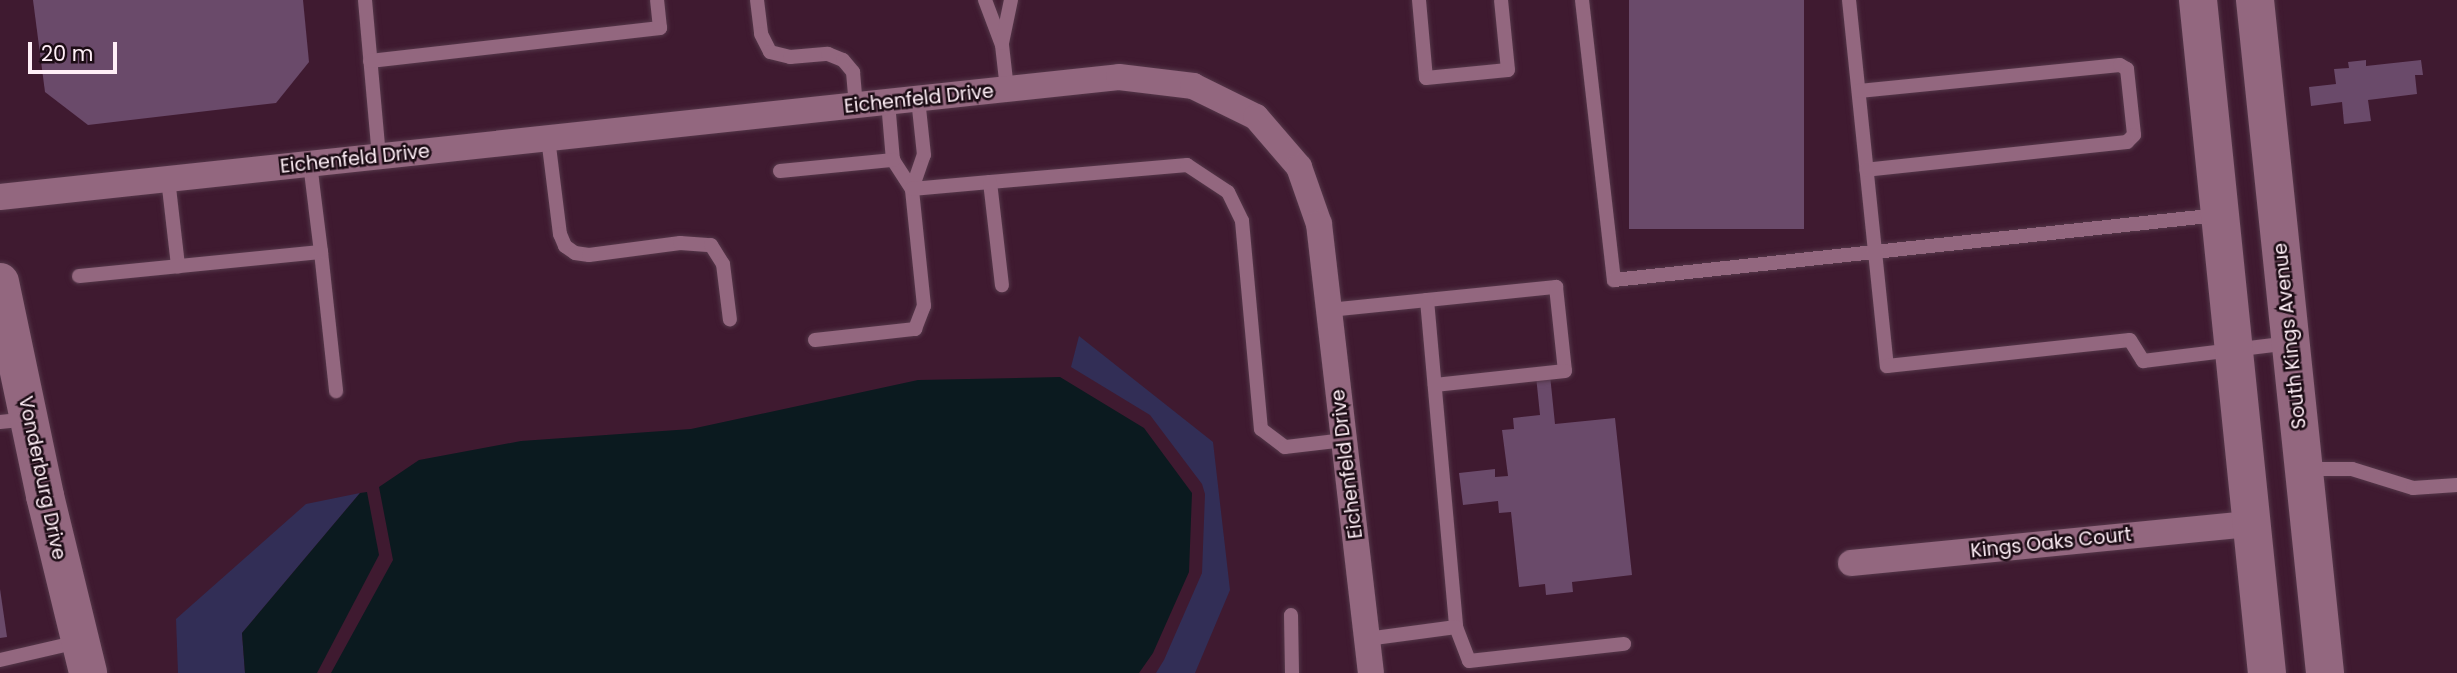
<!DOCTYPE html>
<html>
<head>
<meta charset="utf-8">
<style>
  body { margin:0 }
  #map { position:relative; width:2457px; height:673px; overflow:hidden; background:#3f1a30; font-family:Poppins,sans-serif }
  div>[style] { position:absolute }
  .green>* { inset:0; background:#322e56 }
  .water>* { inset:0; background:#0b1a1f }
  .building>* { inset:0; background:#6a4a6a; transform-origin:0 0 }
  .roads { filter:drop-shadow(0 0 2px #543749) drop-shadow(0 0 2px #543749) }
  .lane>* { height:14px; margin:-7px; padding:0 7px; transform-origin:7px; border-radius:7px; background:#93677f }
  .street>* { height:26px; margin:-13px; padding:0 13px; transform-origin:13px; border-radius:13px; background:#93677f }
  .secondary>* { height:38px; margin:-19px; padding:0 19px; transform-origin:19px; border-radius:19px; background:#93677f }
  span { translate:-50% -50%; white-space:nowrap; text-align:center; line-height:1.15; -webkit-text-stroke:5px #1c0c15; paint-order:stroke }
  .street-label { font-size:19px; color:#ffeff7 }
  .scale { position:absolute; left:28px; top:42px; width:89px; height:32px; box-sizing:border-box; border:4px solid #ffeff7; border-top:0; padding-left:9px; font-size:21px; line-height:24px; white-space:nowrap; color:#ffeff7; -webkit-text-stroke:5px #1c0c15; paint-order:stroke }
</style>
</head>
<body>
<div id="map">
  <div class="green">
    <div style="clip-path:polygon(1079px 336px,1213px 442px,1230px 590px,1195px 673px,1156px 673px,1164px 660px,1202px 573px,1205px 494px,1202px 484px,1150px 415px,1071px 367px)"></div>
    <div style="clip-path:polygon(360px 493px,242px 633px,245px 673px,178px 673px,176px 619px,306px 504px)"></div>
  </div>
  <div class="water">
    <div style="clip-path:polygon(1060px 377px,1144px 428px,1192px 493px,1189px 572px,1153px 653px,1139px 673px,331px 673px,393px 560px,379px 487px,419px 460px,521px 441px,691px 429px,918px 380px)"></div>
    <div style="clip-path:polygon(367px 492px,379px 555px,317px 673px,245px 673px,242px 633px,360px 493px)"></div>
  </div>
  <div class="building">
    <div style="clip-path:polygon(33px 0,303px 0,309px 62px,276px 103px,88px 125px,45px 92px)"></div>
    <div style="left:1629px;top:0;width:175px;height:229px"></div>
    <div style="clip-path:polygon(2366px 60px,2366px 66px,2421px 60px,2423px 75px,2415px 75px,2417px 94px,2368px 100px,2371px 121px,2344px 124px,2342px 102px,2311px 106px,2309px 87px,2336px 84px,2334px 69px,2349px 68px,2348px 62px)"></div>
    <div style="clip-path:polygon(1550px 375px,1555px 424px,1615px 418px,1632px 575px,1572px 582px,1573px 592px,1546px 595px,1545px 584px,1519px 587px,1511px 512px,1499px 513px,1498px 501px,1463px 505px,1459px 473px,1495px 469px,1495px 477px,1508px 476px,1502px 430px,1514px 429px,1513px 418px,1540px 415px,1536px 376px)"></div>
    <div style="clip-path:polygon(0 589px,7px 637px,0 638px)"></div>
  </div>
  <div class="roads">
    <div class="lane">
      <div style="left:365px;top:0;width:158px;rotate:84.9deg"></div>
      <div style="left:757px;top:0;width:34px;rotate:83deg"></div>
      <div style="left:761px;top:34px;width:20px;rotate:63deg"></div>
      <div style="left:770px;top:52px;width:21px;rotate:14deg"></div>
      <div style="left:790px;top:57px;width:38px;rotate:-5deg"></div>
      <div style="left:828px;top:54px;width:16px;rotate:22deg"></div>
      <div style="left:843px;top:60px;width:16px;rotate:50deg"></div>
      <div style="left:853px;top:72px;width:34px;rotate:85deg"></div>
      <div style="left:985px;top:0;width:48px;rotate:69.3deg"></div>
      <div style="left:1002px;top:45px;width:44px;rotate:83.5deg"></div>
      <div style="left:1419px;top:0;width:78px;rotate:84.9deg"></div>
      <div style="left:1426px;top:78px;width:82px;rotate:-5.6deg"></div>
      <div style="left:1508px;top:70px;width:70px;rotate:-95.7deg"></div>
      <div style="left:1582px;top:0;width:282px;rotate:83.5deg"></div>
      <div style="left:1614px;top:280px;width:607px;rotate:-6.14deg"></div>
      <div style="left:1849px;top:0;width:368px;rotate:84.1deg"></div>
      <div style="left:1887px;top:366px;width:244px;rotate:-6.1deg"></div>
      <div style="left:2130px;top:340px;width:25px;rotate:58deg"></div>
      <div style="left:2143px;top:361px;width:148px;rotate:-7deg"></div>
      <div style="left:1002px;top:43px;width:44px;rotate:-78.2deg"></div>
      <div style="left:370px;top:61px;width:292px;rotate:-6.5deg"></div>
      <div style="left:660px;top:28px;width:28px;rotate:-96deg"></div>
      <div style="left:1859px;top:91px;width:262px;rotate:-5.7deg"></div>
      <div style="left:2120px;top:65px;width:8px;rotate:30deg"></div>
      <div style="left:2127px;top:69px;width:66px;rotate:83.9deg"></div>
      <div style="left:2134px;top:135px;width:10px;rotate:135deg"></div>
      <div style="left:2127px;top:142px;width:262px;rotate:173.9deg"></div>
      <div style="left:888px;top:102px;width:58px;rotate:85.1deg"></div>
      <div style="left:893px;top:160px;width:35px;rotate:57deg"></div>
      <div style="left:912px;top:189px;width:36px;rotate:-71deg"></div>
      <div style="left:924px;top:155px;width:56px;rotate:-96.1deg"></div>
      <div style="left:548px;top:138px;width:97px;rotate:82.9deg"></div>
      <div style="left:560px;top:234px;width:13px;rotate:67deg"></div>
      <div style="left:565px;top:246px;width:12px;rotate:35deg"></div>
      <div style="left:575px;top:253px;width:14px;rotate:8deg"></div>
      <div style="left:589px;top:255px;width:92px;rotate:-7.5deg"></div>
      <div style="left:680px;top:243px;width:31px;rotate:4deg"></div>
      <div style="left:711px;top:245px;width:22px;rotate:58deg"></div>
      <div style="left:723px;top:264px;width:56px;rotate:82.9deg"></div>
      <div style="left:780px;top:171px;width:114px;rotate:-5.6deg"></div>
      <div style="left:168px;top:179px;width:88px;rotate:83.4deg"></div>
      <div style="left:990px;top:182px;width:198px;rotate:-4.9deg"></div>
      <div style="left:1187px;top:165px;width:49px;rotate:33.4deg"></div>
      <div style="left:1228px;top:192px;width:32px;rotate:64deg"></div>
      <div style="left:1242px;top:221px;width:209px;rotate:84.8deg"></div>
      <div style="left:1261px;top:429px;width:30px;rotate:37deg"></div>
      <div style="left:1285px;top:447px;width:59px;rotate:-6.8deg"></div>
      <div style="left:321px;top:252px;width:140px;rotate:83.8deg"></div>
      <div style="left:79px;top:276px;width:243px;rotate:-5.7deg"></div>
      <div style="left:321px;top:252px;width:89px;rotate:-97.1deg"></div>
      <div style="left:1427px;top:300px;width:130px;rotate:-5.8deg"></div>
      <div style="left:1556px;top:287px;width:84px;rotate:83.9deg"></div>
      <div style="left:1565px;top:371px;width:131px;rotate:173.9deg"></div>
      <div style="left:1329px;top:310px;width:99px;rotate:-5.8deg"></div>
      <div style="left:1427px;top:300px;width:328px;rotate:84.9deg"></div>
      <div style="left:1456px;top:627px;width:90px;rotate:172.3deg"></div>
      <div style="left:815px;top:340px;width:101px;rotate:-6.3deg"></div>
      <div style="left:915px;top:329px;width:25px;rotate:-69deg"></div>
      <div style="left:924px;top:306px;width:118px;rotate:-95.9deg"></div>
      <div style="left:912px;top:189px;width:78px;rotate:-5.1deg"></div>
      <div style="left:990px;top:182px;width:104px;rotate:83.4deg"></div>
      <div style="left:0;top:422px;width:27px;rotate:-6deg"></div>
      <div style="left:2306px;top:469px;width:46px"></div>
      <div style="left:2352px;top:469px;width:64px;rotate:17.3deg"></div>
      <div style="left:2413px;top:488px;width:44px;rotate:-3.9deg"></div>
      <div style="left:1291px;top:615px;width:58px;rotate:89deg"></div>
      <div style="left:1456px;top:627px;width:36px;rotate:69deg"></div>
      <div style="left:1469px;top:661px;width:156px;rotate:-6.3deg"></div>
      <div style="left:0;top:660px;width:80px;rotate:-13deg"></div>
    </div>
    <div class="street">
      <div style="left:0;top:197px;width:1125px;rotate:-6.12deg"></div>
      <div style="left:1119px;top:77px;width:75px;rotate:6.9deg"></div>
      <div style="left:1193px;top:86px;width:70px;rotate:26.2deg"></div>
      <div style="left:1256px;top:117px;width:66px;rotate:49.3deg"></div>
      <div style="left:1299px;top:167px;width:60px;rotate:70.7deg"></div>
      <div style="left:1319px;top:224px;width:452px;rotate:83.4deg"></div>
      <div style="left:1851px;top:563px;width:402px;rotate:-5.6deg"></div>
    </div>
    <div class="secondary">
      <div style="left:2198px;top:0;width:677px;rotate:84.15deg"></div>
      <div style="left:2255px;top:0;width:677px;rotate:84.06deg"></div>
      <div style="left:0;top:282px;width:219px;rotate:78.1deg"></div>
      <div style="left:45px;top:496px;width:182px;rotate:76.3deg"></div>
    </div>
  </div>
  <div class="street-label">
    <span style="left:919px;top:99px;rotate:-6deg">Eichenfeld Drive</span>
    <span style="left:355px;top:159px;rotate:-6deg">Eichenfeld Drive</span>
    <span style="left:2290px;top:336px;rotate:-96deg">South Kings Avenue</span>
    <span style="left:1347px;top:464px;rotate:-97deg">Eichenfeld Drive</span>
    <span style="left:42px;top:478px;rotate:78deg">Vonderburg Drive</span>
    <span style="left:2051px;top:543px;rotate:-6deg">Kings Oaks Court</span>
  </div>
  <div class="scale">20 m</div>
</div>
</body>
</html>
